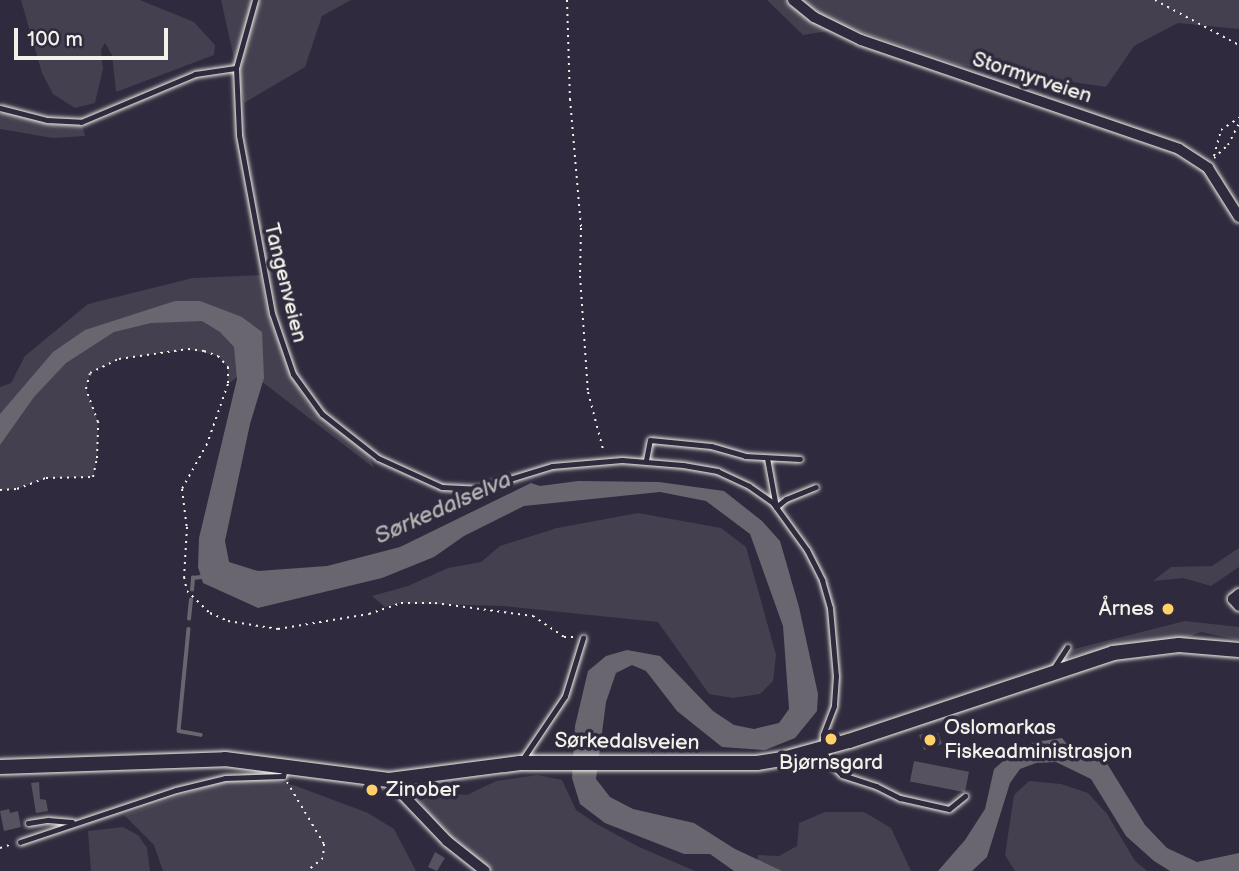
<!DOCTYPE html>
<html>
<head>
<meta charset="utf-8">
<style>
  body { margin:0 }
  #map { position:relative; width:1239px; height:871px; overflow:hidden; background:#2f2a3d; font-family:"Balsamiq Sans",sans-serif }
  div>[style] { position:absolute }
  .green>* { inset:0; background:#454050 }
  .water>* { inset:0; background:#6a6670 }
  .stream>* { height:3.5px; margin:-1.75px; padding:0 1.75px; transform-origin:1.75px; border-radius:1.75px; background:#6a6670 }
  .building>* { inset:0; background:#56525f; transform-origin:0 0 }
  .path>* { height:2px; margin-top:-1px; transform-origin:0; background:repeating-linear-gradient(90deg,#f4f1e8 0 2px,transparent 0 7px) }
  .roads { filter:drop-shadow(0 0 2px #f4f1e8) drop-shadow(0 0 2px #f4f1e8) }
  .service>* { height:5px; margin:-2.5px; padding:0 2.5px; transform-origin:2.5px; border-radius:2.5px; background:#2f2a3d }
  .minor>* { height:10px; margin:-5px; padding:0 5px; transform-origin:5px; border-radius:5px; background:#2f2a3d }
  .tertiary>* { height:14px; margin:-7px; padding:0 7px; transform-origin:7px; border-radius:7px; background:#2f2a3d }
  .dots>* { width:19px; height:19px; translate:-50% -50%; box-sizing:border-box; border:4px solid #2f2a3d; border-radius:50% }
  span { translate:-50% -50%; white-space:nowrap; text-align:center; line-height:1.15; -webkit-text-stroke:7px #2f2a3d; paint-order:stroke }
  .street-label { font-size:21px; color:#f4f1e8 }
  .poi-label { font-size:21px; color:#f4f1e8 }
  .right { translate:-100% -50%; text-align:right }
  .left { translate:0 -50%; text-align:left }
  .water-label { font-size:23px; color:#b6b2b2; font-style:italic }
  .scale { position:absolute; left:14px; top:28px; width:154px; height:32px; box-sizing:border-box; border:4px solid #f4f1e8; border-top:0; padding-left:9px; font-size:21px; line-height:24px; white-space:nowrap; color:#f4f1e8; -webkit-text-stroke:5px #2f2a3d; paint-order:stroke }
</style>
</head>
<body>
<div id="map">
  <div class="green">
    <div style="clip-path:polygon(140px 0,194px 22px,215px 45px,214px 55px,116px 92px,112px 55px,105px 43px,101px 50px,103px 69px,95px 103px,75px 108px,53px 94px,42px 73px,21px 0)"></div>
    <div style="clip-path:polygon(221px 0,351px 0,322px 16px,305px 67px,244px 103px)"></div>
    <div style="clip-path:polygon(767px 0,1239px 0,1239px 29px,1178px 23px,1134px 46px,1106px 87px,959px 65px,849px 28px,803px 35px)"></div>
    <div style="clip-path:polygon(0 113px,81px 120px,85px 136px,53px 138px,0 129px)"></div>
    <div style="clip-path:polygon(261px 275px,268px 314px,290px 374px,308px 404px,368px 453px,374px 468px,247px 370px,228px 384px,228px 367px,218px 356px,188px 349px,119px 359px,90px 373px,86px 389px,98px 422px,97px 458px,93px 477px,46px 478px,17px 489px,0 490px,0 387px,11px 383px,25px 356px,88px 304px,193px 278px)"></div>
    <div style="clip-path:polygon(638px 513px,721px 528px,746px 547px,776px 655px,773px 681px,760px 694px,733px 698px,709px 694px,658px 622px,504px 606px,401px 603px,385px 607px,372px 596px,408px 586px,448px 568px,481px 562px,500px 546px,557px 528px)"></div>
    <div style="clip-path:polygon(1239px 548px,1239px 567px,1211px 586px,1183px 578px,1153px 581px,1171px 567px,1212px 566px)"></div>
    <div style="clip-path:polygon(1185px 621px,1239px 627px,1239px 640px,1201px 632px,1186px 638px,1130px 643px,1063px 659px,1074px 649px)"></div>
    <div style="clip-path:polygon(246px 773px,296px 786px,368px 813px,394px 829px,416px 871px,163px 871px,154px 845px,124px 815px)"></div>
    <div style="clip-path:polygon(538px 775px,562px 780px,576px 810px,595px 823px,639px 847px,695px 871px,491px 871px,433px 823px,420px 801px,435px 792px,467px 795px,496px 781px)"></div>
    <div style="clip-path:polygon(1029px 781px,1061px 784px,1088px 793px,1107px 814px,1135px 861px,1147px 871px,1015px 871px,1005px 855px,1014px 795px)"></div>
    <div style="clip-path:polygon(825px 812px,864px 812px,891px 828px,911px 871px,771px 871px,757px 866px,758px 855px,779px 856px,797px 846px,799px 823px)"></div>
    <div style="clip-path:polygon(123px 827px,138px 835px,147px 848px,150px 871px,91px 871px,88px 831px)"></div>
  </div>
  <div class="water">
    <div style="clip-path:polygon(175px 301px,200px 301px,242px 317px,262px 332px,264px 378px,250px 424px,225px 541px,229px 562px,258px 571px,327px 566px,400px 547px,531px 483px,540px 486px,578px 481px,659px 482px,724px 491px,762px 521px,780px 541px,799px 607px,818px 694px,817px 711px,795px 738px,765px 750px,722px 747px,677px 711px,646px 671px,632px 665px,616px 673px,606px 702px,596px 779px,610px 797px,633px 809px,694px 823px,735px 849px,782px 871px,734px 871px,710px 854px,684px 854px,605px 823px,580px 804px,572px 778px,575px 726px,588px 671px,606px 656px,627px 650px,660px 656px,713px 711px,734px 725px,754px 729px,779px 723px,789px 709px,783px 626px,750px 534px,706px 501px,660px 492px,524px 506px,464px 536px,434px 557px,382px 578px,258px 608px,203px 583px,198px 567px,199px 538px,237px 379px,234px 347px,220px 332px,202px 321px,151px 323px,114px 332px,66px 363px,34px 397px,0 445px,0 414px,53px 352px,85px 330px)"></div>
    <div style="clip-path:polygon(1062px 738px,1066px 743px,1103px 757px,1145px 825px,1167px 848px,1197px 862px,1239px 853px,1239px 871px,1170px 871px,1154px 861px,1126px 836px,1091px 779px,1056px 762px,1036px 763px,1020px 769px,1010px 783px,987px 857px,972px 871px,938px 871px,965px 840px,985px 809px,994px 769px,1015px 751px,1035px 742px)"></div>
  </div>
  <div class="stream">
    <div style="left:192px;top:590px;width:12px;rotate:-85deg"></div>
    <div style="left:193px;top:578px;width:8px;rotate:-7deg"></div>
    <div style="left:189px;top:619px;width:19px;rotate:-84deg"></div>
    <div style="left:189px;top:629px;width:102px;rotate:95.6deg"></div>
    <div style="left:179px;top:731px;width:22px;rotate:10deg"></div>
  </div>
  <div class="building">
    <div style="clip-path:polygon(931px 731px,932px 735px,938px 733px,942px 744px,924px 750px,919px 735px)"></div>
    <div style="left:914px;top:761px;width:56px;height:21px;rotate:11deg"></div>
    <div style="clip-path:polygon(39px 782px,40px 799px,46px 800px,48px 811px,36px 813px,31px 783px)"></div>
    <div style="clip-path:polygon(9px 809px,10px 813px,18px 811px,21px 827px,4px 831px,0 811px)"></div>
    <div style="clip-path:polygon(435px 852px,445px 858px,437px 871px,428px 867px)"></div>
  </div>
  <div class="path">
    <div style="left:567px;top:0;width:99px;rotate:88.3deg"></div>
    <div style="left:570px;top:99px;width:129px;rotate:85.1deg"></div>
    <div style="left:581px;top:228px;width:48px;rotate:91.2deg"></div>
    <div style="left:580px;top:276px;width:116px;rotate:86.1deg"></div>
    <div style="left:588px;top:392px;width:63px;rotate:75.3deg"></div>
    <div style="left:1155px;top:0;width:95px;rotate:28.2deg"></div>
    <div style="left:1214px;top:156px;width:27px;rotate:-75deg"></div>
    <div style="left:1221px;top:130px;width:22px;rotate:-34deg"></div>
    <div style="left:1214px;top:158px;width:19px;rotate:-43deg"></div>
    <div style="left:1228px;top:145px;width:25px;rotate:-63deg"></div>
    <div style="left:0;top:490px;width:17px;rotate:-3deg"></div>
    <div style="left:17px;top:489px;width:31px;rotate:-21deg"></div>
    <div style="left:46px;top:478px;width:47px;rotate:-1.2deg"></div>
    <div style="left:93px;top:477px;width:19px;rotate:-78deg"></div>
    <div style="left:97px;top:458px;width:36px;rotate:-88deg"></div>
    <div style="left:98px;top:422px;width:35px;rotate:-110deg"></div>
    <div style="left:86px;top:389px;width:16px;rotate:-76deg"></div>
    <div style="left:90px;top:373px;width:32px;rotate:-26deg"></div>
    <div style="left:119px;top:359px;width:70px;rotate:-8.2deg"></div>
    <div style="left:188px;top:349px;width:16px;rotate:7deg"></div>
    <div style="left:204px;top:351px;width:15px;rotate:20deg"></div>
    <div style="left:218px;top:356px;width:15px;rotate:48deg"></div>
    <div style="left:228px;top:367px;width:17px;rotate:90deg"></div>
    <div style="left:228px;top:384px;width:64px;rotate:109.3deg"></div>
    <div style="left:207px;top:444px;width:51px;rotate:119.1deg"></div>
    <div style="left:182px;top:489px;width:38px;rotate:83deg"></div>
    <div style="left:187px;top:527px;width:50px;rotate:93.4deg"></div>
    <div style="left:184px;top:577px;width:14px;rotate:78deg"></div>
    <div style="left:187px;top:591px;width:32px;rotate:44deg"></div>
    <div style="left:210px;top:613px;width:20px;rotate:24deg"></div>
    <div style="left:228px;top:621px;width:51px;rotate:9.1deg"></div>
    <div style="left:278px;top:629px;width:92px;rotate:-9.4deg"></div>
    <div style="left:369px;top:614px;width:34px;rotate:-19deg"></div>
    <div style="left:401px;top:603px;width:34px"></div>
    <div style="left:435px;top:603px;width:99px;rotate:7.6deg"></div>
    <div style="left:533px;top:616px;width:37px;rotate:34deg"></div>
    <div style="left:564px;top:637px;width:11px"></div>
    <div style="left:287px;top:782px;width:72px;rotate:59.2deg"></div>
    <div style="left:324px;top:844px;width:14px;rotate:94deg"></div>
    <div style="left:323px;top:858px;width:21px;rotate:141deg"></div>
    <div style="left:0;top:848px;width:13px;rotate:-18deg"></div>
  </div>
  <div class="roads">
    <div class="service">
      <div style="left:236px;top:68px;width:71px;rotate:-74.4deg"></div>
      <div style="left:0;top:108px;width:49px;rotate:14.3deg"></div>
      <div style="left:47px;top:120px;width:34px;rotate:3deg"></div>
      <div style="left:81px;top:122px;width:124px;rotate:-22.8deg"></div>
      <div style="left:195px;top:74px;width:41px;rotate:-8.3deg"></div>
      <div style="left:236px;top:68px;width:67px;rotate:87.4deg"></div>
      <div style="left:239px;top:135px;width:181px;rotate:79.5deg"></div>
      <div style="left:272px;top:313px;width:65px;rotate:71deg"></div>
      <div style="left:293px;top:374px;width:49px;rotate:54.1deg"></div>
      <div style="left:322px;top:414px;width:71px;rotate:38.2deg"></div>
      <div style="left:378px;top:458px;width:70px;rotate:24.4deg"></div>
      <div style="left:442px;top:487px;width:35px;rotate:3deg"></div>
      <div style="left:477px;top:489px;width:78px;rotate:-17deg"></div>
      <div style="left:552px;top:466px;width:70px;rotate:-4.9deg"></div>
      <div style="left:622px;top:460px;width:61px;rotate:4.7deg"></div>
      <div style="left:683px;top:465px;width:35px;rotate:10deg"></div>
      <div style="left:717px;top:471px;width:35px;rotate:25deg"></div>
      <div style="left:749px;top:486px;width:29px;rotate:35deg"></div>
      <div style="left:773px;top:503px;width:58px;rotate:54.1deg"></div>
      <div style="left:807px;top:550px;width:34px;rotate:63deg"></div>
      <div style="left:822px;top:580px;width:29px;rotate:74deg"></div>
      <div style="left:830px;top:608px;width:68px;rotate:85deg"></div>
      <div style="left:836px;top:676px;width:30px;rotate:94deg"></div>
      <div style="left:834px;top:706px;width:31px;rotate:111deg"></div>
      <div style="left:823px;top:735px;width:14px;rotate:90deg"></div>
      <div style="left:823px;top:749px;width:14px;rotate:65deg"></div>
      <div style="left:829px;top:762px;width:18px;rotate:45deg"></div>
      <div style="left:842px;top:775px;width:36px;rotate:18deg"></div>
      <div style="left:876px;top:786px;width:27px;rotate:27deg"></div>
      <div style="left:900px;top:798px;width:50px;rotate:12.7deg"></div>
      <div style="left:949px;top:809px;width:21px;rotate:-39deg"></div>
      <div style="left:767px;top:458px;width:50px;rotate:79.6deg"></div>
      <div style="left:776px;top:507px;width:13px;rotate:-39deg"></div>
      <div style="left:786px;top:499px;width:32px;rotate:-22deg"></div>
      <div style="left:646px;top:460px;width:20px;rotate:-79deg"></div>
      <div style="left:650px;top:440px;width:61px;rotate:5.6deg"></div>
      <div style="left:711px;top:446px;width:35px;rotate:16deg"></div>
      <div style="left:745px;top:456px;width:55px;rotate:3.1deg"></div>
      <div style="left:1051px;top:672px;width:30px;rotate:-57deg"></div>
      <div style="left:522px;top:760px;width:77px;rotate:-56.1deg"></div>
      <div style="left:565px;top:696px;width:61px;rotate:-72.8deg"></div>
      <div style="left:28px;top:823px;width:20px;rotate:-9deg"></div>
      <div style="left:48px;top:820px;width:24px;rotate:5deg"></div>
      <div style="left:20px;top:842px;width:164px;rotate:-18.4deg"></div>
      <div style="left:176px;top:790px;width:50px;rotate:-13.8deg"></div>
      <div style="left:225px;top:778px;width:58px;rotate:-2deg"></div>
      <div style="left:283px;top:776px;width:7px;rotate:-74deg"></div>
    </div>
    <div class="minor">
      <div style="left:793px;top:0;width:27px;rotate:39deg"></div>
      <div style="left:814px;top:17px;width:52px;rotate:26.1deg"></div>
      <div style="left:861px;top:40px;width:336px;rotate:18.9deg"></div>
      <div style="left:1179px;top:149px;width:35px;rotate:33deg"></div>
      <div style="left:1208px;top:168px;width:58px;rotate:57.7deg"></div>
      <div style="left:1239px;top:594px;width:8px;rotate:140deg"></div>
      <div style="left:1233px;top:599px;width:9px;rotate:49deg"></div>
      <div style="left:389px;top:780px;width:84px;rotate:46.4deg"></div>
      <div style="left:447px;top:841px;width:48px;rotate:38.3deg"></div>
    </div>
    <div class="tertiary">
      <div style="left:0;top:767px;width:225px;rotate:-2deg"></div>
      <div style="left:225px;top:759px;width:165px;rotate:7.3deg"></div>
      <div style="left:389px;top:780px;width:132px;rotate:-7.4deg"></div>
      <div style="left:520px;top:763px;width:237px"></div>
      <div style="left:757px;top:763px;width:26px;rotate:-9deg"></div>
      <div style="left:783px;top:759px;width:68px;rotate:-15.3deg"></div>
      <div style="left:849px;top:741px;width:278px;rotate:-18.4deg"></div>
      <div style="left:1113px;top:653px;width:66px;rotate:-6.9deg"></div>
      <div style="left:1179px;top:645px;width:60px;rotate:4.8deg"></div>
    </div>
  </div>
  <div class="dots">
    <div style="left:1168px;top:609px;background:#ffd166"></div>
    <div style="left:831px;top:739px;background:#ffd166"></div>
    <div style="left:930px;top:740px;background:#ffd166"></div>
    <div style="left:372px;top:790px;background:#ffd166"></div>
  </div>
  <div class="street-label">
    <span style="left:1032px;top:78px;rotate:18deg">Stormyrveien</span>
    <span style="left:285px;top:283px;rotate:76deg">Tangenveien</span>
    <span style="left:627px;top:742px;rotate:1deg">Sørkedalsveien</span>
  </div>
  <div class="poi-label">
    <span class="right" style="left:1154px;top:609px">Årnes</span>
    <span class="left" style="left:944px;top:740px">Oslomarkas<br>Fiskeadministrasjon</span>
    <span style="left:831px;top:763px">Bjørnsgard</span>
    <span class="left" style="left:386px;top:790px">Zinober</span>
  </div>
  <div class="water-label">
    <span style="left:443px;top:508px;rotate:-24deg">Sørkedalselva</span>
  </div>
  <div class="scale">100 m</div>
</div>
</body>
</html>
